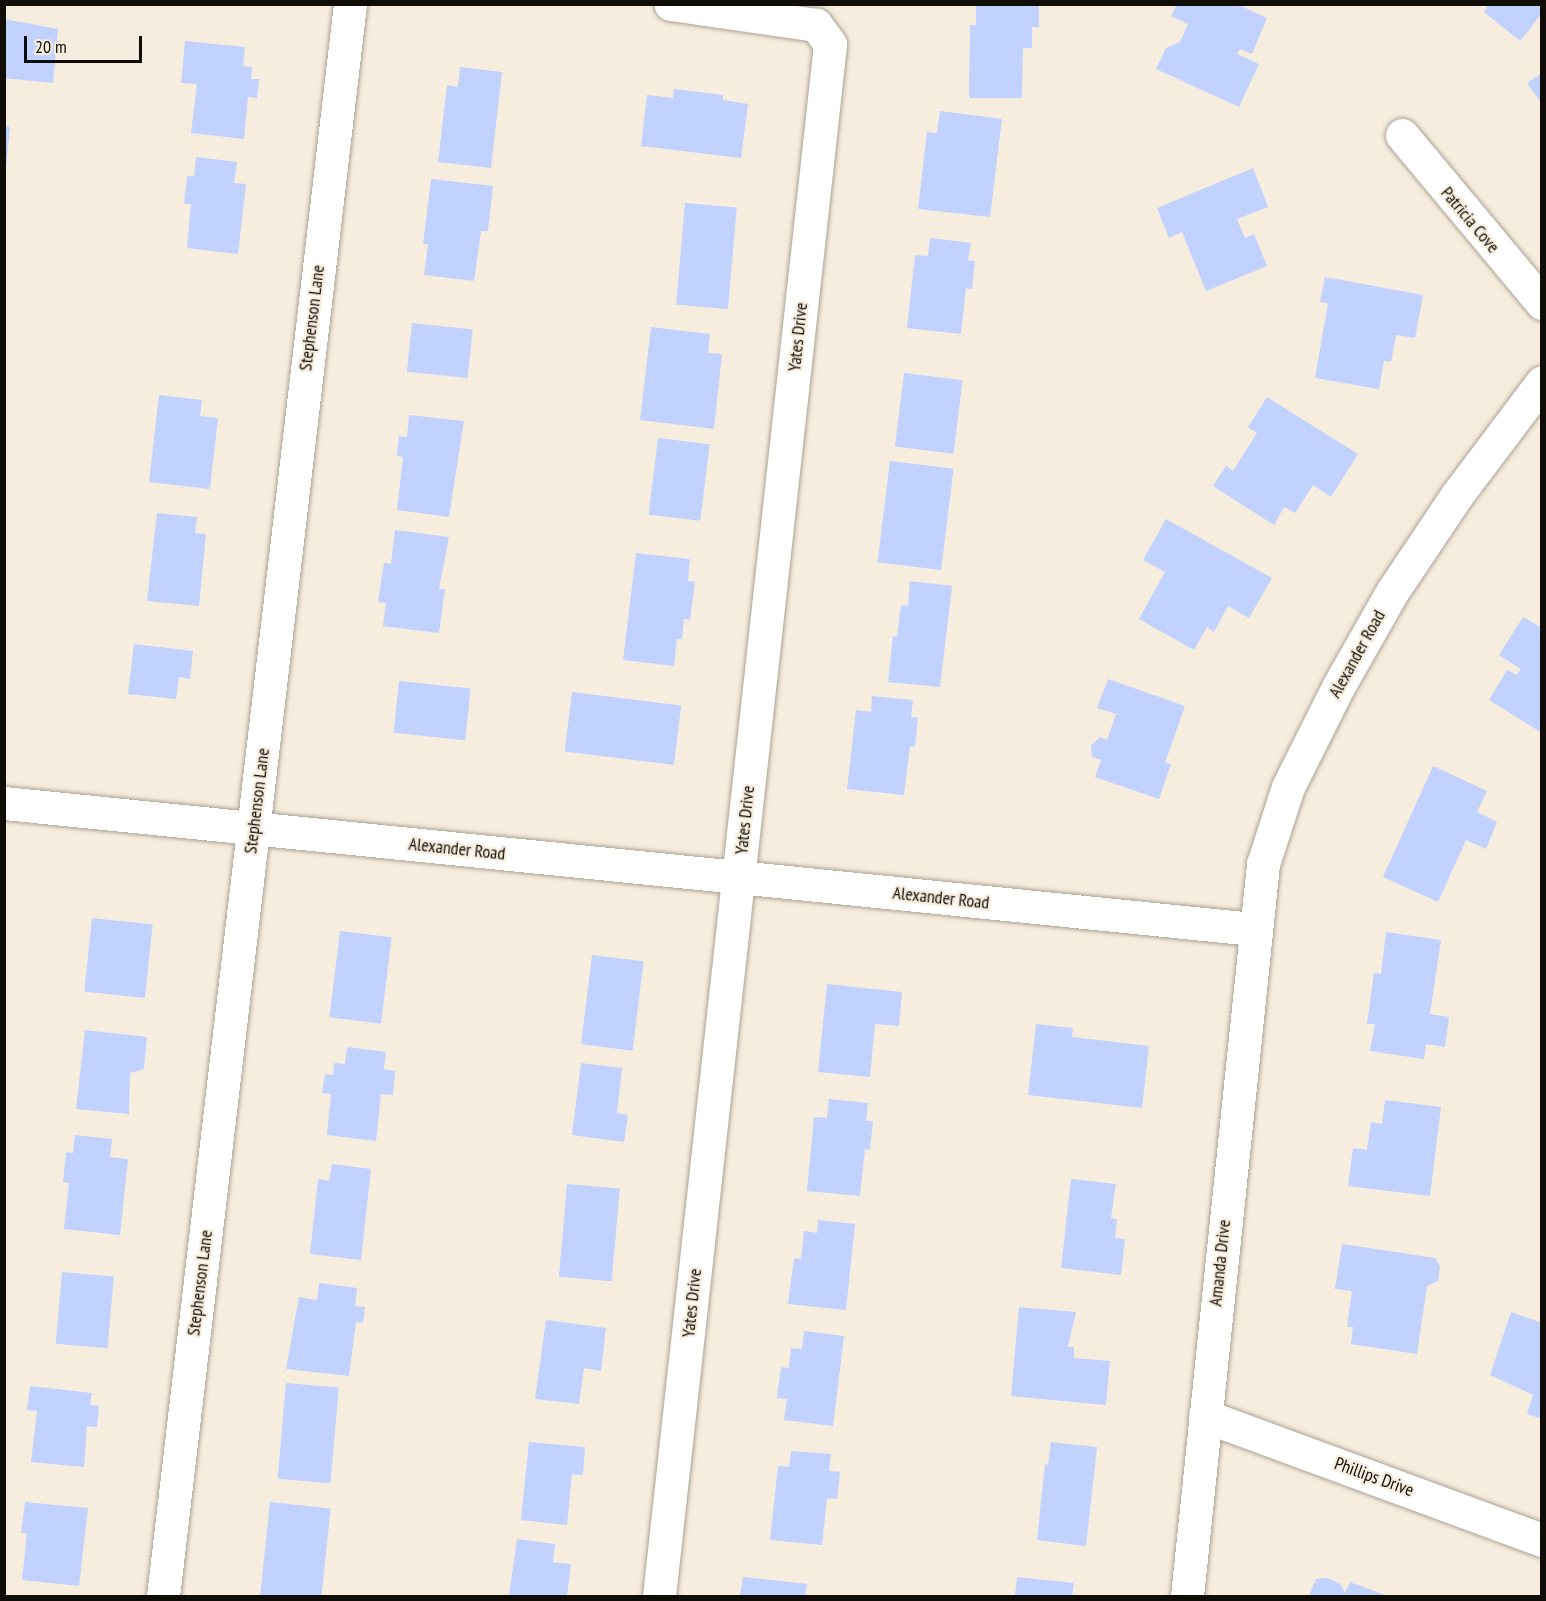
<!DOCTYPE html>
<html>
<head>
<meta charset="utf-8">
<style>
  body { margin:0 }
  #map { position:relative; width:1546px; height:1601px; overflow:hidden; background:#f7edde; font-family:"PT Sans Narrow",sans-serif }
  div>[style] { position:absolute }
  .building>* { inset:0; background:#c0d2fd; transform-origin:0 0 }
  .roads { filter:drop-shadow(0 0 2px #aca394) drop-shadow(0 0 2px #aca394) }
  .street>* { height:33px; margin:-16.5px; padding:0 16.5px; transform-origin:16.5px; border-radius:16.5px; background:#fff }
  span { translate:-50% -50%; white-space:nowrap; text-align:center; line-height:1.15; -webkit-text-stroke:4.5px #f7edde; paint-order:stroke }
  .street-label { font-size:18px; color:#100d08 }
  .frame { position:absolute; inset:0; border:6px solid #100d08; pointer-events:none }
  .scale { position:absolute; left:24px; top:36px; width:118px; height:27px; box-sizing:border-box; border:3px solid #100d08; border-top:0; padding-left:8px; font-size:18px; line-height:21px; white-space:nowrap; color:#100d08; -webkit-text-stroke:4px #f7edde; paint-order:stroke }
</style>
</head>
<body>
<div id="map">
  <div class="building">
    <div style="clip-path:polygon(976px 4px,1039px 4px,1039px 27px,1032px 27px,1032px 48px,1023px 48px,1022px 98px,969px 98px,970px 25px,976px 25px)"></div>
    <div style="clip-path:polygon(1177px 4px,1237px 4px,1267px 18px,1252px 54px,1240px 49px,1237px 54px,1259px 64px,1239px 107px,1156px 69px,1166px 48px,1180px 42px,1188px 24px,1171px 16px)"></div>
    <div style="clip-path:polygon(1489px 4px,1542px 4px,1542px 13px,1520px 41px,1484px 12px)"></div>
    <div style="clip-path:polygon(4px 19px,58px 29px,53px 83px,4px 78px)"></div>
    <div style="clip-path:polygon(185px 41px,245px 47px,243px 66px,252px 67px,251px 79px,259px 79px,257px 98px,248px 97px,244px 139px,191px 133px,197px 84px,181px 83px)"></div>
    <div style="clip-path:polygon(460px 67px,502px 72px,491px 168px,438px 162px,447px 85px,458px 87px)"></div>
    <div style="clip-path:polygon(1542px 73px,1542px 104px,1527px 83px)"></div>
    <div style="clip-path:polygon(674px 89px,723px 95px,723px 100px,748px 104px,741px 158px,641px 146px,647px 95px,673px 98px)"></div>
    <div style="clip-path:polygon(940px 111px,1002px 119px,990px 217px,918px 209px,927px 132px,937px 133px)"></div>
    <div style="clip-path:polygon(4px 126px,10px 127px,6px 168px,4px 168px)"></div>
    <div style="clip-path:polygon(196px 157px,237px 162px,234px 183px,246px 184px,238px 254px,187px 248px,191px 204px,184px 204px,187px 176px,194px 176px)"></div>
    <div style="clip-path:polygon(1253px 168px,1268px 207px,1237px 219px,1245px 238px,1254px 234px,1267px 266px,1206px 291px,1182px 232px,1169px 238px,1157px 208px)"></div>
    <div style="clip-path:polygon(431px 179px,493px 186px,488px 231px,481px 231px,474px 281px,424px 275px,428px 244px,423px 244px)"></div>
    <div style="left:685px;top:203px;width:52px;height:102px;rotate:5deg"></div>
    <div style="clip-path:polygon(930px 238px,971px 243px,968px 260px,975px 261px,972px 289px,966px 288px,961px 334px,907px 328px,915px 255px,928px 256px)"></div>
    <div style="clip-path:polygon(1325px 277px,1423px 295px,1415px 338px,1396px 335px,1391px 362px,1384px 361px,1379px 389px,1315px 378px,1328px 303px,1320px 302px)"></div>
    <div style="left:412px;top:323px;width:61px;height:49px;rotate:6deg"></div>
    <div style="clip-path:polygon(651px 327px,710px 334px,708px 353px,722px 354px,714px 429px,640px 420px)"></div>
    <div style="left:904px;top:373px;width:59px;height:74px;rotate:7deg"></div>
    <div style="clip-path:polygon(159px 395px,202px 400px,200px 416px,218px 418px,210px 489px,149px 482px)"></div>
    <div style="clip-path:polygon(1267px 397px,1358px 454px,1331px 497px,1313px 485px,1295px 513px,1284px 507px,1274px 525px,1213px 486px,1226px 466px,1233px 471px,1257px 433px,1248px 427px)"></div>
    <div style="clip-path:polygon(409px 415px,464px 421px,449px 517px,397px 510px,403px 457px,397px 456px,399px 436px,407px 437px)"></div>
    <div style="left:658px;top:438px;width:52px;height:77px;rotate:7deg"></div>
    <div style="left:890px;top:461px;width:64px;height:102px;rotate:7deg"></div>
    <div style="clip-path:polygon(157px 513px,197px 517px,195px 533px,206px 534px,199px 606px,147px 601px)"></div>
    <div style="clip-path:polygon(1166px 519px,1272px 578px,1249px 618px,1228px 606px,1214px 632px,1207px 627px,1194px 650px,1139px 619px,1165px 572px,1143px 560px)"></div>
    <div style="clip-path:polygon(395px 530px,449px 537px,439px 589px,445px 589px,439px 633px,383px 626px,386px 603px,378px 602px,384px 563px,391px 564px)"></div>
    <div style="clip-path:polygon(636px 553px,690px 559px,688px 581px,695px 582px,690px 620px,684px 619px,682px 639px,677px 639px,674px 666px,623px 660px)"></div>
    <div style="clip-path:polygon(910px 581px,952px 586px,940px 687px,888px 682px,893px 636px,897px 637px,901px 605px,908px 606px)"></div>
    <div style="clip-path:polygon(1523px 617px,1542px 628px,1542px 733px,1489px 700px,1507px 670px,1517px 675px,1521px 669px,1499px 655px)"></div>
    <div style="clip-path:polygon(134px 644px,193px 651px,190px 679px,179px 677px,176px 699px,128px 694px)"></div>
    <div style="clip-path:polygon(1108px 679px,1185px 706px,1165px 763px,1171px 764px,1159px 799px,1095px 777px,1101px 760px,1092px 757px,1091px 746px,1100px 737px,1107px 740px,1116px 714px,1097px 708px)"></div>
    <div style="left:399px;top:681px;width:72px;height:52px;rotate:6deg"></div>
    <div style="left:572px;top:692px;width:110px;height:60px;rotate:7deg"></div>
    <div style="clip-path:polygon(872px 696px,913px 700px,911px 717px,918px 718px,915px 747px,910px 746px,904px 795px,847px 789px,856px 710px,871px 712px)"></div>
    <div style="clip-path:polygon(1433px 766px,1487px 791px,1477px 812px,1497px 822px,1486px 849px,1466px 840px,1438px 902px,1383px 877px)"></div>
    <div style="left:92px;top:918px;width:61px;height:74px;rotate:6deg"></div>
    <div style="left:340px;top:931px;width:52px;height:87px;rotate:7deg"></div>
    <div style="clip-path:polygon(1386px 932px,1441px 940px,1430px 1014px,1449px 1017px,1445px 1047px,1426px 1044px,1424px 1059px,1370px 1051px,1375px 1024px,1367px 1024px,1374px 973px,1381px 974px)"></div>
    <div style="left:592px;top:955px;width:52px;height:90px;rotate:7deg"></div>
    <div style="clip-path:polygon(827px 984px,902px 992px,899px 1026px,875px 1024px,870px 1077px,818px 1072px)"></div>
    <div style="clip-path:polygon(1036px 1024px,1073px 1028px,1072px 1037px,1149px 1046px,1142px 1108px,1028px 1095px)"></div>
    <div style="clip-path:polygon(85px 1030px,147px 1037px,144px 1069px,130px 1073px,129px 1114px,76px 1109px)"></div>
    <div style="clip-path:polygon(347px 1047px,386px 1052px,384px 1069px,395px 1071px,393px 1095px,381px 1094px,376px 1141px,327px 1135px,331px 1094px,322px 1093px,325px 1074px,333px 1075px,334px 1063px,345px 1064px)"></div>
    <div style="clip-path:polygon(581px 1063px,622px 1068px,617px 1113px,628px 1115px,624px 1142px,572px 1135px)"></div>
    <div style="clip-path:polygon(829px 1099px,868px 1103px,866px 1121px,873px 1121px,870px 1150px,865px 1149px,860px 1196px,807px 1191px,814px 1117px,827px 1118px)"></div>
    <div style="clip-path:polygon(1385px 1100px,1441px 1107px,1430px 1196px,1348px 1186px,1353px 1148px,1367px 1150px,1371px 1122px,1382px 1124px)"></div>
    <div style="clip-path:polygon(75px 1135px,112px 1139px,110px 1157px,128px 1159px,120px 1235px,64px 1229px,69px 1183px,63px 1182px,66px 1152px,73px 1153px)"></div>
    <div style="clip-path:polygon(332px 1164px,371px 1169px,361px 1260px,310px 1254px,318px 1179px,329px 1181px)"></div>
    <div style="clip-path:polygon(1071px 1179px,1116px 1184px,1111px 1218px,1117px 1219px,1115px 1238px,1125px 1239px,1121px 1275px,1061px 1268px)"></div>
    <div style="left:567px;top:1184px;width:53px;height:93px;rotate:5deg"></div>
    <div style="clip-path:polygon(818px 1220px,855px 1224px,846px 1310px,788px 1304px,794px 1258px,801px 1259px,804px 1231px,817px 1233px)"></div>
    <div style="clip-path:polygon(1342px 1244px,1435px 1258px,1440px 1266px,1438px 1281px,1427px 1286px,1417px 1354px,1351px 1344px,1353px 1327px,1347px 1327px,1352px 1291px,1335px 1289px)"></div>
    <div style="left:62px;top:1272px;width:52px;height:72px;rotate:5deg"></div>
    <div style="clip-path:polygon(319px 1283px,357px 1288px,355px 1306px,365px 1307px,363px 1323px,356px 1322px,349px 1376px,286px 1369px,299px 1297px,317px 1300px)"></div>
    <div style="clip-path:polygon(1019px 1307px,1076px 1312px,1068px 1347px,1074px 1347px,1074px 1358px,1110px 1361px,1106px 1405px,1011px 1396px)"></div>
    <div style="clip-path:polygon(1511px 1312px,1542px 1323px,1542px 1419px,1527px 1414px,1533px 1395px,1490px 1375px)"></div>
    <div style="clip-path:polygon(546px 1320px,606px 1328px,601px 1371px,584px 1368px,579px 1404px,535px 1399px)"></div>
    <div style="clip-path:polygon(804px 1331px,844px 1336px,833px 1426px,784px 1420px,787px 1399px,777px 1398px,781px 1367px,789px 1368px,791px 1348px,802px 1349px)"></div>
    <div style="left:286px;top:1383px;width:53px;height:96px;rotate:5deg"></div>
    <div style="clip-path:polygon(30px 1386px,92px 1393px,90px 1405px,99px 1406px,97px 1427px,87px 1426px,84px 1467px,31px 1462px,37px 1411px,27px 1410px)"></div>
    <div style="clip-path:polygon(529px 1442px,585px 1447px,583px 1475px,572px 1474px,567px 1525px,521px 1520px)"></div>
    <div style="clip-path:polygon(1051px 1442px,1097px 1447px,1086px 1546px,1037px 1540px,1045px 1464px,1048px 1465px)"></div>
    <div style="clip-path:polygon(791px 1451px,831px 1454px,829px 1471px,840px 1472px,837px 1499px,827px 1498px,822px 1545px,770px 1540px,778px 1466px,789px 1467px)"></div>
    <div style="clip-path:polygon(25px 1502px,88px 1508px,79px 1586px,22px 1580px,27px 1533px,21px 1533px)"></div>
    <div style="left:270px;top:1502px;width:61px;height:95px;rotate:6deg"></div>
    <div style="clip-path:polygon(517px 1539px,555px 1544px,553px 1562px,571px 1564px,567px 1596px,509px 1596px)"></div>
    <div style="clip-path:polygon(743px 1577px,807px 1584px,805px 1596px,740px 1596px)"></div>
    <div style="clip-path:polygon(1017px 1577px,1074px 1583px,1072px 1596px,1015px 1596px)"></div>
    <div style="clip-path:polygon(1327px 1578px,1340px 1584px,1345px 1593px,1350px 1582px,1388px 1596px,1309px 1596px,1316px 1579px)"></div>
  </div>
  <div class="roads">
    <div class="street">
      <div style="left:1402px;top:135px;width:219px;rotate:50.2deg"></div>
      <div style="left:4px;top:803px;width:1256px;rotate:5.76deg"></div>
      <div style="left:1205px;top:1416px;width:359px;rotate:20.2deg"></div>
      <div style="left:163px;top:1596px;width:1603px;rotate:-83.3deg"></div>
      <div style="left:659px;top:1596px;width:1561px;rotate:-83.71deg"></div>
      <div style="left:830px;top:44px;width:24px;rotate:-126deg"></div>
      <div style="left:816px;top:25px;width:147px;rotate:-171.8deg"></div>
      <div style="left:1187px;top:1596px;width:736px;rotate:-84.07deg"></div>
      <div style="left:1263px;top:864px;width:81px;rotate:-72deg"></div>
      <div style="left:1288px;top:787px;width:112px;rotate:-63.4deg"></div>
      <div style="left:1338px;top:687px;width:109px;rotate:-60.4deg"></div>
      <div style="left:1392px;top:592px;width:117px;rotate:-56.2deg"></div>
      <div style="left:1457px;top:495px;width:141px;rotate:-53deg"></div>
    </div>
  </div>
  <div class="street-label">
    <span style="left:1470px;top:220px;rotate:50deg">Patricia Cove</span>
    <span style="left:312px;top:318px;rotate:-83deg">Stephenson Lane</span>
    <span style="left:798px;top:337px;rotate:-84deg">Yates Drive</span>
    <span style="left:1357px;top:654px;rotate:-61deg">Alexander Road</span>
    <span style="left:257px;top:801px;rotate:-83deg">Stephenson Lane</span>
    <span style="left:745px;top:820px;rotate:-84deg">Yates Drive</span>
    <span style="left:457px;top:849px;rotate:6deg">Alexander Road</span>
    <span style="left:941px;top:898px;rotate:6deg">Alexander Road</span>
    <span style="left:1220px;top:1263px;rotate:-84deg">Amanda Drive</span>
    <span style="left:200px;top:1283px;rotate:-83deg">Stephenson Lane</span>
    <span style="left:692px;top:1303px;rotate:-84deg">Yates Drive</span>
    <span style="left:1374px;top:1477px;rotate:20deg">Phillips Drive</span>
  </div>
  <div class="frame"></div>
  <div class="scale">20 m</div>
</div>
</body>
</html>
